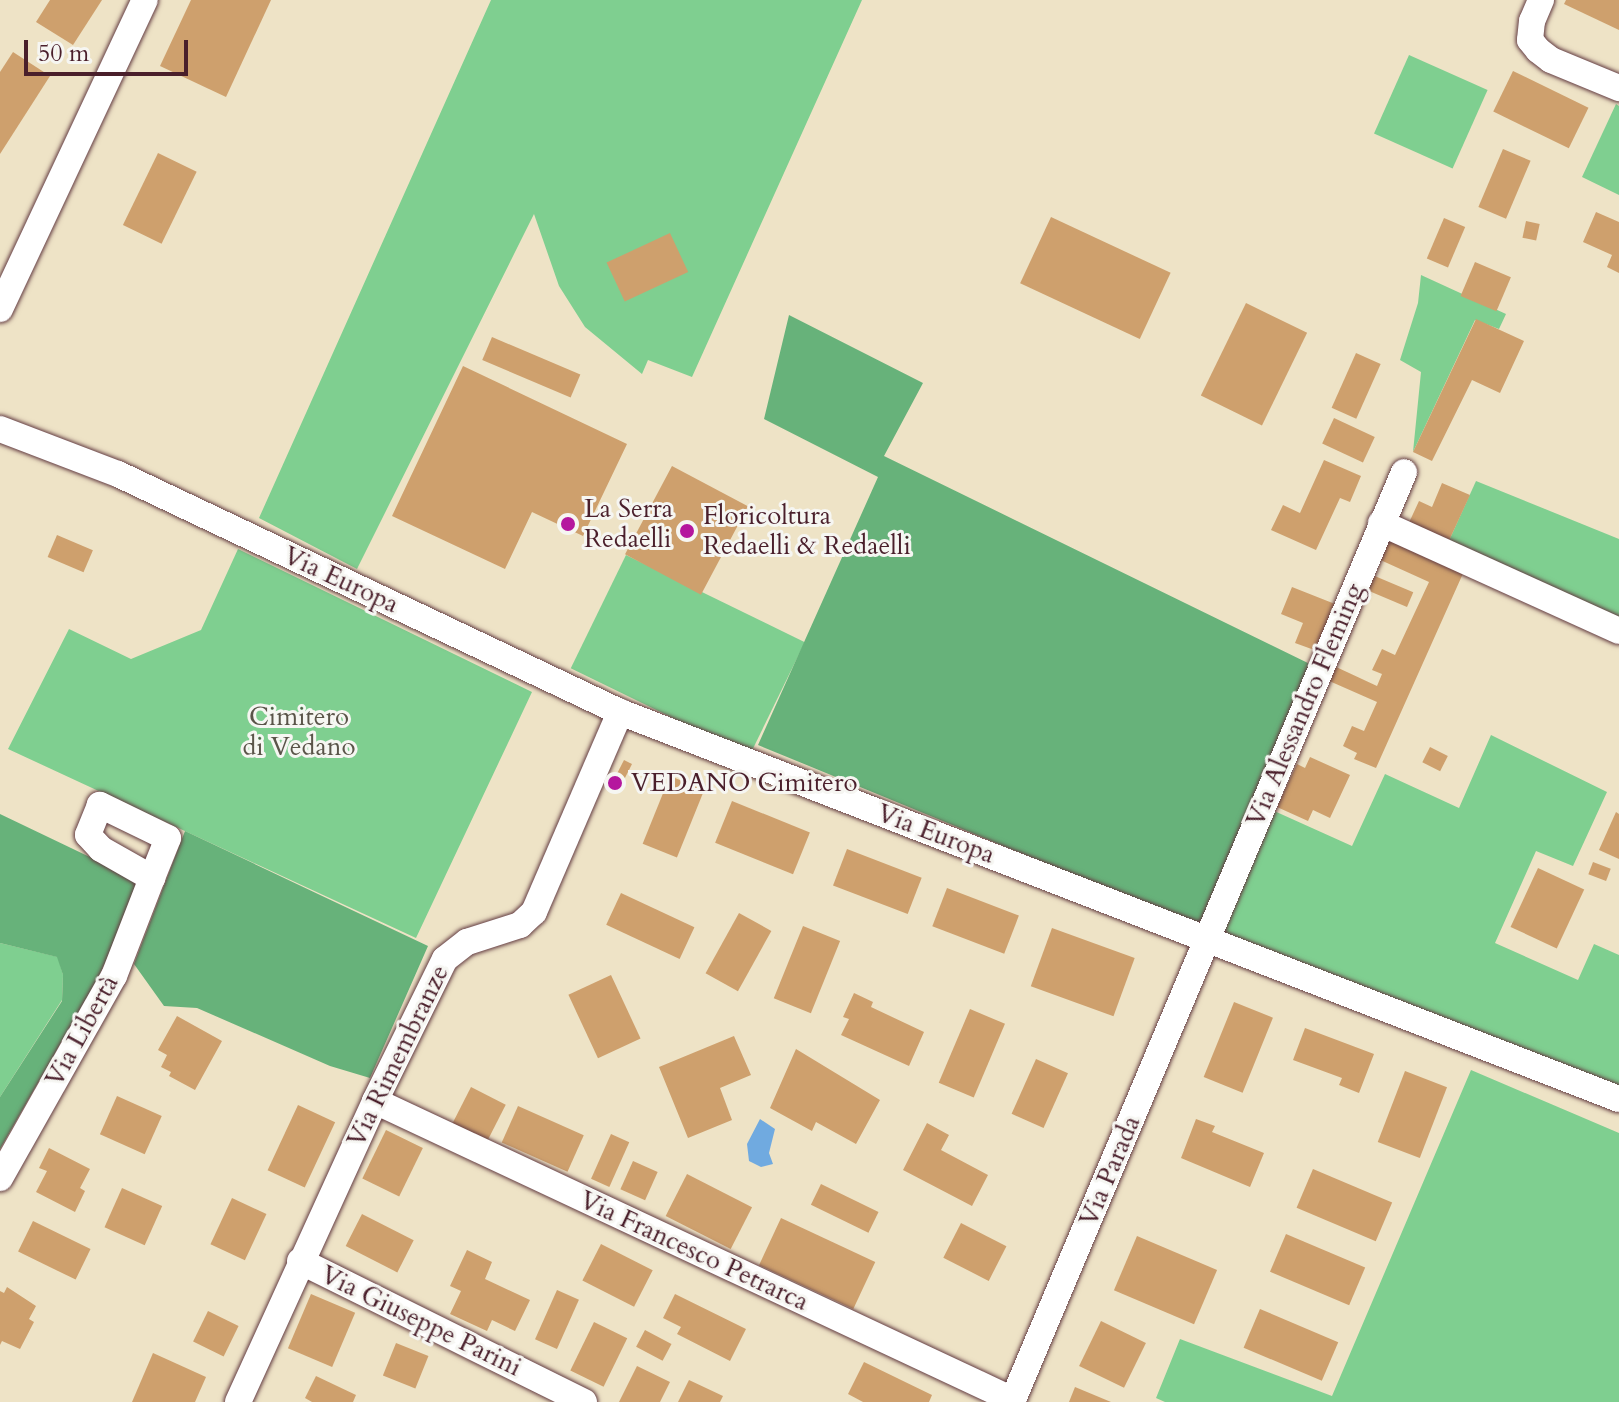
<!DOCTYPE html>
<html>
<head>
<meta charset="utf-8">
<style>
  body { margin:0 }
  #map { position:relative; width:1619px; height:1402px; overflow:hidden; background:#eee3c6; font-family:Cardo,serif }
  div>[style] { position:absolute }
  .green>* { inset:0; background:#7fcf90; transform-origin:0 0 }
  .forest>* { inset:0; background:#67b27a }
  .water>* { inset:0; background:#70aae0 }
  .building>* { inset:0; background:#cea06d; transform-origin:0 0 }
  .roads { filter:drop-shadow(0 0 2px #633c42) drop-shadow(0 0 2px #633c42) }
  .street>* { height:26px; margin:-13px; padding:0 13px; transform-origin:13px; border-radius:13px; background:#fff }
  .dots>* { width:22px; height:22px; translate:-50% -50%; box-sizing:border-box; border:4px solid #f6f6f2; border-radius:50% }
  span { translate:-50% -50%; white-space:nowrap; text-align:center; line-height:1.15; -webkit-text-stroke:6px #f6f6f2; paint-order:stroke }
  .poi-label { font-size:26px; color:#4a1f2b }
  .left { translate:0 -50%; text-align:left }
  .street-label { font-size:26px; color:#4a1f2b }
  .park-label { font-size:26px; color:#5a5449 }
  .scale { position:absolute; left:24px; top:40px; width:164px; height:36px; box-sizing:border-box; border:4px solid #4a1f2b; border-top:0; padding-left:10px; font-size:24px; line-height:28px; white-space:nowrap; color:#4a1f2b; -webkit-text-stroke:6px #f6f6f2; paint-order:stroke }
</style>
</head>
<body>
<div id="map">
  <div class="green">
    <div style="clip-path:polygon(491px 0,862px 0,692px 377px,648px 360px,642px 374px,585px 327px,559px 286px,534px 214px,357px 569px,259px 518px)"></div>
    <div style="left:1409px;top:55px;width:86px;height:86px;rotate:24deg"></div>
    <div style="clip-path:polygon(1616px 104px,1619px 106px,1619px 195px,1582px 177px)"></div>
    <div style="clip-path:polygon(1421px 275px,1506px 314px,1499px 329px,1475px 320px,1413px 452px,1421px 372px,1400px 360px,1418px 303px)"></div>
    <div style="clip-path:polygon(1476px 481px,1619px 539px,1619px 621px,1447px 545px)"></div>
    <div style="clip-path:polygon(238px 549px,532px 692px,416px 938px,8px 749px,69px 629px,131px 659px,201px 630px)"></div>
    <div style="left:626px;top:555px;width:199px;height:126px;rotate:26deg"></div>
    <div style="clip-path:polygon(1491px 735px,1607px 792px,1573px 866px,1536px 851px,1495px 943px,1578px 980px,1594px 944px,1619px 955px,1619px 1087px,1218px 935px,1272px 810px,1352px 846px,1385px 774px,1459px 808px)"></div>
    <div style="clip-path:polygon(0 943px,58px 957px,63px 975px,62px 1000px,0 1097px)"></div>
    <div style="clip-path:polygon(1471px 1070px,1619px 1133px,1619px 1402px,1165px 1402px,1156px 1398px,1180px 1339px,1332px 1396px)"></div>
  </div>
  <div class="forest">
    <div style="clip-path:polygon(789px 315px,923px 383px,884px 456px,1314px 666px,1203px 928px,758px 745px,878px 477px,764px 419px)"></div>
    <div style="clip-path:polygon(0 814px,142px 882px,98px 978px,0 1149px,0 1097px,62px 1001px,63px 975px,57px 957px,0 943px)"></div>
    <div style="clip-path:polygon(185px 831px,428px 946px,370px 1078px,330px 1066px,197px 1008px,164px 1006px,134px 964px)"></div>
  </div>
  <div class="water">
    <div style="clip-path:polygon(760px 1119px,775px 1129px,769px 1153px,773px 1164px,761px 1167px,749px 1161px,747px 1144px)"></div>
  </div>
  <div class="building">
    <div style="clip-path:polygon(50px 0,102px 0,73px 45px,36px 22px)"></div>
    <div style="clip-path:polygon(191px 0,271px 0,226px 97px,160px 66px)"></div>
    <div style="clip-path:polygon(1566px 0,1619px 0,1619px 30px,1564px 4px)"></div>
    <div style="clip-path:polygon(13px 52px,50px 76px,0 154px,0 72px)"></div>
    <div style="left:1513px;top:71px;width:84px;height:45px;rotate:26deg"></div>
    <div style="left:1503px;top:149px;width:30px;height:63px;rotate:23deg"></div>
    <div style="left:158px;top:153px;width:43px;height:80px;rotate:26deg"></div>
    <div style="clip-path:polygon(1596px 212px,1619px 222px,1619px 273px,1607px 267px,1612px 255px,1583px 242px)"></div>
    <div style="left:1051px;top:217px;width:132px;height:73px;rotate:25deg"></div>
    <div style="left:1444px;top:218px;width:23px;height:44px;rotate:23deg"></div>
    <div style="left:1526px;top:221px;width:14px;height:17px;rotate:12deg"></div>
    <div style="left:670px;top:233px;width:43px;height:70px;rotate:65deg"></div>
    <div style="left:1475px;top:262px;width:39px;height:37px;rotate:23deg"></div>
    <div style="left:1246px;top:303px;width:68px;height:103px;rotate:26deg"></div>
    <div style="clip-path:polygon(1476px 319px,1524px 341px,1500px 393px,1472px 380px,1432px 461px,1413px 452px)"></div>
    <div style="left:492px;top:337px;width:96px;height:25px;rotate:23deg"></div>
    <div style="left:1356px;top:353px;width:27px;height:60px;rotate:24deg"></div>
    <div style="clip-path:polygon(463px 366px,627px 444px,583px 536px,532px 512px,505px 569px,392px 516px)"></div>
    <div style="left:1334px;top:418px;width:45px;height:28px;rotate:25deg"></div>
    <div style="clip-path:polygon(1324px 460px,1361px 476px,1350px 502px,1340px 498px,1316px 550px,1271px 530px,1283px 505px,1300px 513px)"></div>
    <div style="left:672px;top:466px;width:86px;height:100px;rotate:28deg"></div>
    <div style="clip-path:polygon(1442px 483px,1470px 495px,1447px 545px,1407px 527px,1419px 501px,1432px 507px)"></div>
    <div style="left:57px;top:535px;width:39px;height:24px;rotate:23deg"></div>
    <div style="clip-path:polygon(1387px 535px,1465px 569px,1376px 768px,1354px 759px,1357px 753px,1343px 746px,1352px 726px,1364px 731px,1377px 702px,1327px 680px,1334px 666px,1377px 686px,1382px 674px,1372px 670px,1382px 649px,1395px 655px,1429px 582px,1376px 558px)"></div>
    <div style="left:1370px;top:574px;width:47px;height:16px;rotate:23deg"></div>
    <div style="clip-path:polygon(1292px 587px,1335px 604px,1317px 651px,1295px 643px,1303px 623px,1281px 614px)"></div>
    <div style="left:1430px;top:747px;width:20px;height:17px;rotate:27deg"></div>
    <div style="clip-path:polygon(1310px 757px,1350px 775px,1330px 818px,1313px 810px,1308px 821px,1277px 807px,1297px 764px,1305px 768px)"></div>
    <div style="left:624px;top:760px;width:9px;height:22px;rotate:27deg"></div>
    <div style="left:670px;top:776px;width:37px;height:73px;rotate:22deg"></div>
    <div style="left:732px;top:801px;width:84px;height:45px;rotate:22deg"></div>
    <div style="clip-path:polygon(1616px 812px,1619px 814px,1619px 859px,1599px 850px)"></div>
    <div style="left:847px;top:849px;width:80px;height:39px;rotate:21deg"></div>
    <div style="left:1593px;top:862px;width:19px;height:13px;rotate:21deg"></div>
    <div style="left:1538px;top:868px;width:51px;height:65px;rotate:25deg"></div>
    <div style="left:947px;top:888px;width:77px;height:41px;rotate:21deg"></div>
    <div style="left:621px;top:893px;width:81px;height:35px;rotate:25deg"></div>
    <div style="left:739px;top:913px;width:37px;height:69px;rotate:29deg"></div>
    <div style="left:803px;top:926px;width:40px;height:78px;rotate:22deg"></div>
    <div style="left:1052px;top:928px;width:88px;height:62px;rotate:20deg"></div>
    <div style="left:611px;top:975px;width:70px;height:47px;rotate:65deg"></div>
    <div style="clip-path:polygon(854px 993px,873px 1002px,871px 1007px,924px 1032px,909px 1066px,841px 1035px,849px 1019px,843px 1017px)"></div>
    <div style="left:1234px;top:1002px;width:42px;height:81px;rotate:22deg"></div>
    <div style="left:970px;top:1009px;width:38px;height:80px;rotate:23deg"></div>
    <div style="clip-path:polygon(177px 1016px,222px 1041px,195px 1090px,169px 1076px,171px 1072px,161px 1067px,167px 1055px,158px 1050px)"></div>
    <div style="clip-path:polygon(1305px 1028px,1374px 1054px,1359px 1093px,1339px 1085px,1342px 1078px,1293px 1060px)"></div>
    <div style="clip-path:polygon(734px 1036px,751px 1075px,720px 1088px,732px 1120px,688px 1138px,659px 1067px)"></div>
    <div style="clip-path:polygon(796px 1049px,880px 1100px,856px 1144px,816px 1122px,812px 1131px,770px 1108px)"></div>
    <div style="left:1036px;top:1059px;width:35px;height:60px;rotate:24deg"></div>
    <div style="left:1405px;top:1071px;width:45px;height:76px;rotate:21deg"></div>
    <div style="left:471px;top:1087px;width:39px;height:44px;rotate:27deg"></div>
    <div style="left:117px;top:1096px;width:49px;height:42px;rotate:24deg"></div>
    <div style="left:298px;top:1105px;width:41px;height:72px;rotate:25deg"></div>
    <div style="left:518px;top:1106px;width:72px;height:40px;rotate:24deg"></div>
    <div style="clip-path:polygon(1196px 1119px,1215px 1126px,1212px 1132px,1264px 1153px,1250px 1187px,1181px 1158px)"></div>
    <div style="clip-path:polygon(927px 1123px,949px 1135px,941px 1150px,988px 1175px,972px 1206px,903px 1170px)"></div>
    <div style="left:386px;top:1130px;width:41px;height:54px;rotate:26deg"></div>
    <div style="left:611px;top:1134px;width:20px;height:49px;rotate:24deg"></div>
    <div style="clip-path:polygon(49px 1148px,90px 1169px,80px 1188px,85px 1191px,75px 1212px,36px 1192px,47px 1171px,39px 1168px)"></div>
    <div style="left:633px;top:1161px;width:27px;height:31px;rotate:24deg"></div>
    <div style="left:1313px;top:1169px;width:86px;height:42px;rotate:23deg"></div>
    <div style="left:687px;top:1174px;width:73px;height:47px;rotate:27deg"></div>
    <div style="left:821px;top:1184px;width:64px;height:23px;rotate:26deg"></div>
    <div style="left:122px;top:1188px;width:44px;height:43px;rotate:24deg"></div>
    <div style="left:232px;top:1198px;width:38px;height:51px;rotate:25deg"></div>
    <div style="left:362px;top:1214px;width:58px;height:36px;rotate:27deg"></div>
    <div style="left:781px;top:1218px;width:104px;height:52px;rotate:25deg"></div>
    <div style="left:33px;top:1221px;width:64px;height:34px;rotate:26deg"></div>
    <div style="left:961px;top:1223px;width:51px;height:39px;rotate:27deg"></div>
    <div style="left:1286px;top:1234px;width:86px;height:41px;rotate:23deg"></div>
    <div style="left:1137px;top:1236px;width:87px;height:59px;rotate:23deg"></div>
    <div style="left:601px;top:1244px;width:58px;height:41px;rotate:27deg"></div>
    <div style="clip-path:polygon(467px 1250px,492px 1262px,485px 1279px,530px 1300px,515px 1331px,492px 1320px,487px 1331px,450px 1314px,461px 1291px,450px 1286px)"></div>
    <div style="clip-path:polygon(7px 1287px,36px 1306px,29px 1319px,34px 1322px,20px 1349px,2px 1341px,0 1345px,0 1291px,4px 1293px)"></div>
    <div style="left:557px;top:1290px;width:24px;height:54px;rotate:24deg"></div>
    <div style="left:311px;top:1294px;width:48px;height:59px;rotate:23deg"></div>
    <div style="clip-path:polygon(675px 1294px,746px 1329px,730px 1361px,677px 1334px,681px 1327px,663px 1318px)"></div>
    <div style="left:1260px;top:1309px;width:85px;height:42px;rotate:23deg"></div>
    <div style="left:208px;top:1311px;width:34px;height:34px;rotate:26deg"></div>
    <div style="left:1101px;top:1321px;width:50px;height:50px;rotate:26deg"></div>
    <div style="left:594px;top:1322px;width:37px;height:54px;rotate:26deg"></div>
    <div style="left:645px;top:1330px;width:30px;height:19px;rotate:28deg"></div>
    <div style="left:396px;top:1343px;width:35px;height:35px;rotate:22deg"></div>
    <div style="clip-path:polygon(153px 1353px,206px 1377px,195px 1402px,132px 1402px)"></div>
    <div style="clip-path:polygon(864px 1362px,932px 1395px,929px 1402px,863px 1402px,848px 1394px)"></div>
    <div style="clip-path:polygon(637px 1366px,670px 1382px,660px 1402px,619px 1402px)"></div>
    <div style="clip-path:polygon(316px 1376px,356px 1395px,353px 1402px,312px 1402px,305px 1398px)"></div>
    <div style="clip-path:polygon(689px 1380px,723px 1396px,720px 1402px,678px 1402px)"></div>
    <div style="clip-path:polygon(1075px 1387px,1111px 1402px,1069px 1402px)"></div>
  </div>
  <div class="roads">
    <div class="street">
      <div style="left:1541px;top:0;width:23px;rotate:113deg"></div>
      <div style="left:1532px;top:21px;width:19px;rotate:96deg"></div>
      <div style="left:1530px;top:40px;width:13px;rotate:51deg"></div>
      <div style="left:1538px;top:50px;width:16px;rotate:38deg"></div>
      <div style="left:1551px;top:60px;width:74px;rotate:22.4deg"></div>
      <div style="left:0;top:309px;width:341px;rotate:-64.9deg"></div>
      <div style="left:0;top:429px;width:126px;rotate:20.9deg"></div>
      <div style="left:118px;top:474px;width:556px;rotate:25.37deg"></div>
      <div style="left:620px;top:712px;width:1071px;rotate:21.18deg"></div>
      <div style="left:1381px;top:523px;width:261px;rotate:24.4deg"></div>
      <div style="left:375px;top:1101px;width:705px;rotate:25.11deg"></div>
      <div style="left:0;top:1178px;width:232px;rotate:-60.6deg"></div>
      <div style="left:114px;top:976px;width:105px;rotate:-68.8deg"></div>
      <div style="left:152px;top:878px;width:43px;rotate:-68.2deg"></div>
      <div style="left:168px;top:838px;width:76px;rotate:-154.1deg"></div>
      <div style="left:100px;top:805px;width:32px;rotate:112deg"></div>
      <div style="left:88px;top:835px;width:19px;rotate:47deg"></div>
      <div style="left:101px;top:849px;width:59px;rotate:29.6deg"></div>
      <div style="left:300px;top:1261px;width:317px;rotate:26.4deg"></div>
      <div style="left:238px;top:1402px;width:331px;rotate:-65.5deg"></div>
      <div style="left:375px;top:1101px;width:158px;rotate:-63.8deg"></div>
      <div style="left:445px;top:959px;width:28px;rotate:-38deg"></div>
      <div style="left:467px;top:942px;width:56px;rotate:-17.8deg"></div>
      <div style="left:520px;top:925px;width:19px;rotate:-43deg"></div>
      <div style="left:534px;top:912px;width:218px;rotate:-66.7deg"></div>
      <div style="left:1012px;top:1402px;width:1009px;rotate:-67.14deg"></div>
    </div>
  </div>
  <div class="dots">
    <div style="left:568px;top:524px;background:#b5179e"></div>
    <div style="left:687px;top:531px;background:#b5179e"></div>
    <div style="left:615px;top:783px;background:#b5179e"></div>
  </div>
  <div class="poi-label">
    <span class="left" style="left:584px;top:524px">La Serra<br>Redaelli</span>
    <span class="left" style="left:703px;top:531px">Floricoltura<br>Redaelli &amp; Redaelli</span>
    <span class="left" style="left:631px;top:783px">VEDANO Cimitero</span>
  </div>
  <div class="street-label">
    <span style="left:341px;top:580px;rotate:25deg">Via Europa</span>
    <span style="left:1305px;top:705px;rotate:-67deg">Via Alessandro Fleming</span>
    <span style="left:936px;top:834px;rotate:21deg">Via Europa</span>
    <span style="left:82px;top:1031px;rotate:-61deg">Via Libertà</span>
    <span style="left:398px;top:1056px;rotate:-64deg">Via Rimembranze</span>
    <span style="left:1110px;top:1171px;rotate:-67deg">Via Parada</span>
    <span style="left:694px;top:1251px;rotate:25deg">Via Francesco Petrarca</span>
    <span style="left:421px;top:1321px;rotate:26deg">Via Giuseppe Parini</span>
  </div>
  <div class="park-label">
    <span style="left:299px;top:732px">Cimitero<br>di Vedano</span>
  </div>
  <div class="scale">50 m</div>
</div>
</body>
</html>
